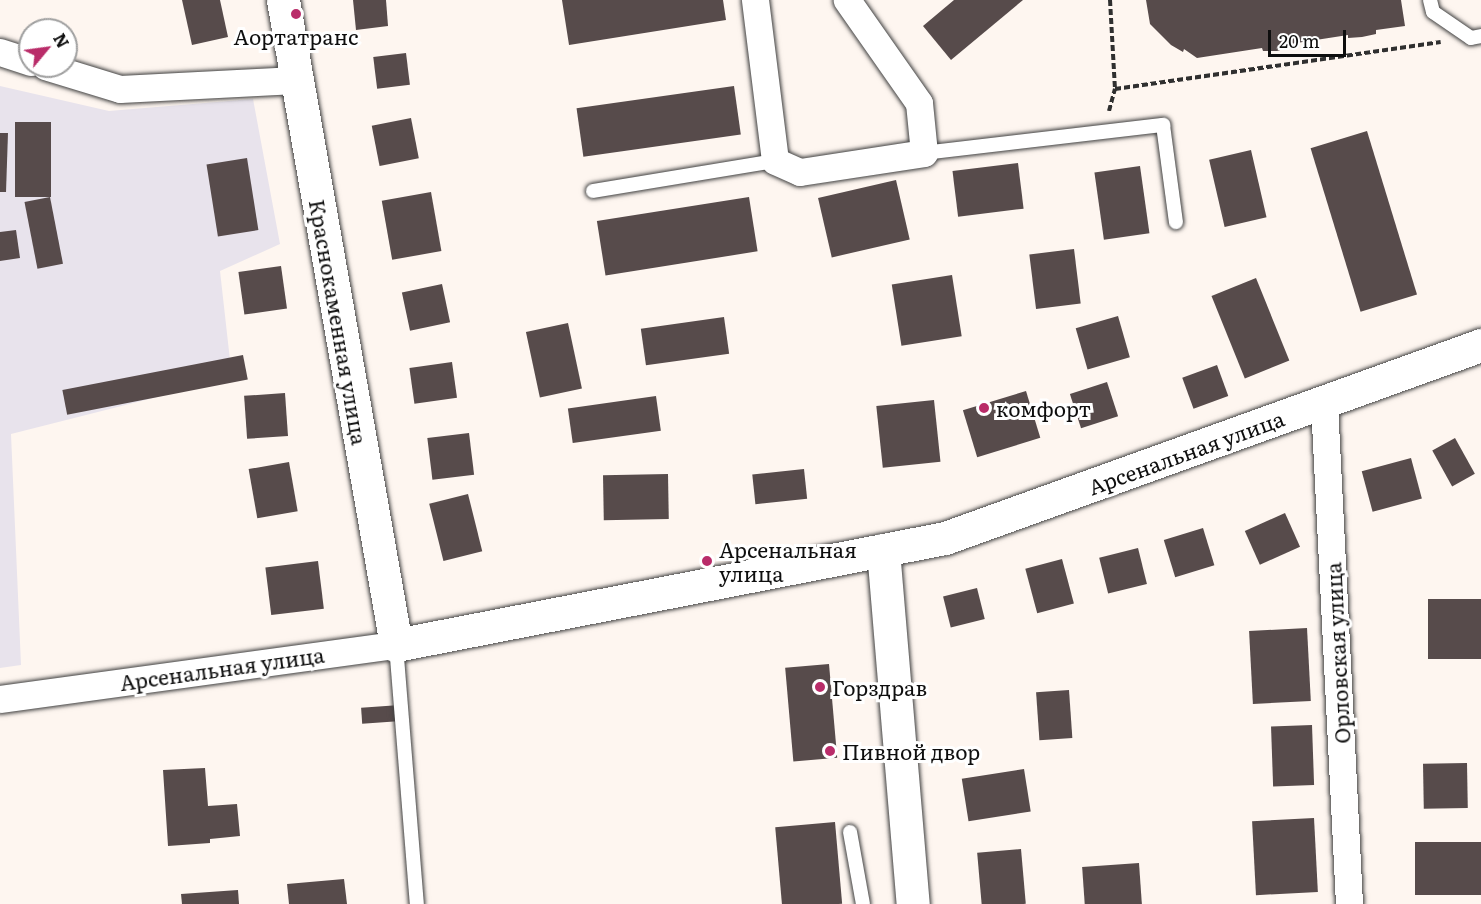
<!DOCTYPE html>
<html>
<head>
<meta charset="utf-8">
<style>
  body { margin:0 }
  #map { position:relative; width:1481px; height:904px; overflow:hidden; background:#fef6f0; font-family:Literata,serif }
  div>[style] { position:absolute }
  .industrial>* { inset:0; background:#e8e3ec }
  .building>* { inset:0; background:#574b4b; transform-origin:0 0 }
  .path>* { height:4px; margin-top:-2px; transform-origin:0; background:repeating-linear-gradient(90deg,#303030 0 6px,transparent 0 9px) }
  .roads { filter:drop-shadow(0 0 2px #414141) drop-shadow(0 0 2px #414141) }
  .service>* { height:14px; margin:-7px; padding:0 7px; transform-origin:7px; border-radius:7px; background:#fff }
  .minor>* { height:27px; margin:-13.5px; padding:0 13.5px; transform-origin:13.5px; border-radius:13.5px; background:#fff }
  .tertiary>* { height:33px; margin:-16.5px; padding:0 16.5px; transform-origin:16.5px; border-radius:16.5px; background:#fff }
  .dots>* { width:16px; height:16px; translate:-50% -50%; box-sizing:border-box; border:3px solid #fff; border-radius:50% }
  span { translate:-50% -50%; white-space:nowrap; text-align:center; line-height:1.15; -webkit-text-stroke:6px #fff; paint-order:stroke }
  .poi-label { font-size:21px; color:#0e0e0e }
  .left { translate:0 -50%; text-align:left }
  .street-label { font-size:21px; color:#0e0e0e }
  .north { position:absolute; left:18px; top:18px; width:60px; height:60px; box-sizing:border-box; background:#fff; border:2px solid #9f9f9f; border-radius:50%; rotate:61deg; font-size:16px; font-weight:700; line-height:24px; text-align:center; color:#0e0e0e }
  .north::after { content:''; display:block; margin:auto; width:21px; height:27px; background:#b92c69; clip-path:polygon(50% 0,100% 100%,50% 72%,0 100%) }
  .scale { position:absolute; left:1268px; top:30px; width:78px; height:27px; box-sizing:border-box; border:3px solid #0e0e0e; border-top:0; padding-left:8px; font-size:18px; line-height:21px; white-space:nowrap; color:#0e0e0e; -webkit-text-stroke:4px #fff; paint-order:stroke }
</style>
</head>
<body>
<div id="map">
  <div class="industrial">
    <div style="clip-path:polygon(0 86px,109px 111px,253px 99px,280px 244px,220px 271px,232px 378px,11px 434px,21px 665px,0 668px)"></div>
  </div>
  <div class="building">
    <div style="clip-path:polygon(182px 0,220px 0,228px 37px,192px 45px)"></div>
    <div style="clip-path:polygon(353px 0,386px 0,388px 26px,356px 30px)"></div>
    <div style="clip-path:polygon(562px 0,723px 0,726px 20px,569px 45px)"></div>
    <div style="clip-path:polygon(954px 0,1023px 0,951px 60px,923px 26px)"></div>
    <div style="clip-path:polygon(1146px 0,1401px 0,1405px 26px,1376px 30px,1376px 34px,1362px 37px,1348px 38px,1348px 35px,1290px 44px,1290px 47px,1277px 51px,1263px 51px,1262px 48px,1197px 58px,1184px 49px,1183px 52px,1171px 45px,1150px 24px)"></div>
    <div style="left:406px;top:53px;width:32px;height:33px;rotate:83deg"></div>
    <div style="left:734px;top:86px;width:49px;height:159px;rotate:82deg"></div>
    <div style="left:411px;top:118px;width:41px;height:40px;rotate:79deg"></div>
    <div style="left:15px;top:122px;width:36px;height:75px"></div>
    <div style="left:1367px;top:131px;width:171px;height:59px;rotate:73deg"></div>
    <div style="clip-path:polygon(0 133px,8px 133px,6px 192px,0 192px)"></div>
    <div style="left:1251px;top:150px;width:69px;height:43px;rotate:77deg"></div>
    <div style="left:247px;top:158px;width:73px;height:41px;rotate:81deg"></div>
    <div style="left:1018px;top:163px;width:46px;height:66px;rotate:83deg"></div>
    <div style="left:1140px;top:166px;width:68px;height:46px;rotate:82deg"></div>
    <div style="left:896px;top:180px;width:61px;height:80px;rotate:77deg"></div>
    <div style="left:431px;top:192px;width:60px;height:50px;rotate:80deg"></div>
    <div style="left:50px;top:197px;width:68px;height:26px;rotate:79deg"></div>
    <div style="left:749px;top:197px;width:55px;height:154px;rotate:81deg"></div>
    <div style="clip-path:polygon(16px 230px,20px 258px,0 261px,0 232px)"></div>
    <div style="left:1074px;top:249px;width:55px;height:45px;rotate:83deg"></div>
    <div style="left:281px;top:266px;width:43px;height:43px;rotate:82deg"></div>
    <div style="left:952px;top:275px;width:62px;height:61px;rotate:81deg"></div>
    <div style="left:1256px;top:278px;width:89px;height:48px;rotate:68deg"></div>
    <div style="left:442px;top:284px;width:39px;height:41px;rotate:78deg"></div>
    <div style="left:1118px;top:316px;width:43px;height:44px;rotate:74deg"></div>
    <div style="left:724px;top:317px;width:37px;height:84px;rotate:82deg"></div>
    <div style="left:568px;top:323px;width:67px;height:43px;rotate:78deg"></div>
    <div style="left:243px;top:355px;width:25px;height:184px;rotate:79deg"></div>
    <div style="left:452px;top:362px;width:36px;height:43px;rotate:82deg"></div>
    <div style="left:1217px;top:365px;width:33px;height:37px;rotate:70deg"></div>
    <div style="left:1107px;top:382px;width:36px;height:39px;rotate:72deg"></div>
    <div style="left:1026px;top:391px;width:49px;height:66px;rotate:73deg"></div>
    <div style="left:285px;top:393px;width:43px;height:41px;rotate:86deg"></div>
    <div style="left:656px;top:396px;width:35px;height:89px;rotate:82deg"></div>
    <div style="left:934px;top:400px;width:62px;height:58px;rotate:84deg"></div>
    <div style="left:469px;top:433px;width:42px;height:42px;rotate:83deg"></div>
    <div style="left:1455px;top:438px;width:41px;height:26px;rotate:61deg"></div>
    <div style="left:1411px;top:458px;width:42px;height:51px;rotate:75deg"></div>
    <div style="left:289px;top:462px;width:50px;height:41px;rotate:80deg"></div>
    <div style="left:804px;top:469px;width:30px;height:52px;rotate:84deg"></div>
    <div style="left:668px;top:474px;width:45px;height:65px;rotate:89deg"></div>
    <div style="left:468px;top:494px;width:59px;height:40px;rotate:76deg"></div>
    <div style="left:1285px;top:513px;width:37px;height:44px;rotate:66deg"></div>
    <div style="left:1203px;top:528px;width:39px;height:41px;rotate:73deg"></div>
    <div style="left:1138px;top:548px;width:37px;height:40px;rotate:76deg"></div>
    <div style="left:1062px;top:559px;width:46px;height:38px;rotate:75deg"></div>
    <div style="left:318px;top:561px;width:48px;height:53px;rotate:83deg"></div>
    <div style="left:977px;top:588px;width:32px;height:35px;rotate:76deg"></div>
    <div style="left:1481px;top:599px;width:60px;height:53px;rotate:90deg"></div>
    <div style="left:1307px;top:628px;width:73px;height:58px;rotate:87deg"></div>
    <div style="left:829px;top:664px;width:94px;height:44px;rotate:85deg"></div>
    <div style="left:1069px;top:690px;width:48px;height:33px;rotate:86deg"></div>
    <div style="left:400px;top:705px;width:16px;height:39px;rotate:86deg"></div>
    <div style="left:1312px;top:725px;width:60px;height:41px;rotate:88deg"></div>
    <div style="left:1467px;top:763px;width:45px;height:44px;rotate:89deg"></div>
    <div style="clip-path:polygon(205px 768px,208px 806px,237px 804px,240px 836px,210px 839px,210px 843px,168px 846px,163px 770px)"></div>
    <div style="left:1024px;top:769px;width:43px;height:63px;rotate:81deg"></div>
    <div style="left:1314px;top:818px;width:74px;height:62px;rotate:87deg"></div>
    <div style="left:835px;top:822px;width:82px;height:60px;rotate:85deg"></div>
    <div style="left:1481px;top:842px;width:53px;height:66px;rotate:90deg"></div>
    <div style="left:1021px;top:849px;width:55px;height:44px;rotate:85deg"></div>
    <div style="left:1139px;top:863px;width:41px;height:57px;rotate:86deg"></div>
    <div style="clip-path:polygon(344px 879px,347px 904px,289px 904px,287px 884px)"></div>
    <div style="clip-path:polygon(238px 890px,239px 904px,182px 904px,181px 894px)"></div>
  </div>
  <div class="path">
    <div style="left:1110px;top:0;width:89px;rotate:86.8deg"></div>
    <div style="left:1109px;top:111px;width:23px;rotate:-75deg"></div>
    <div style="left:1115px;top:89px;width:329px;rotate:-8.2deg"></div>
  </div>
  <div class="roads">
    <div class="service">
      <div style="left:1430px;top:0;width:12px;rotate:76deg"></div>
      <div style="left:1433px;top:12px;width:46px;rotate:34.4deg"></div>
      <div style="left:1471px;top:38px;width:10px;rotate:-11deg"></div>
      <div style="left:924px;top:153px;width:241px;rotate:-6.7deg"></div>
      <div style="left:1163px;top:125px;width:98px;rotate:82.4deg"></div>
      <div style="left:593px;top:191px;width:184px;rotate:-9.4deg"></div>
      <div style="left:396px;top:645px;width:260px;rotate:85.4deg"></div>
      <div style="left:850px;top:832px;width:73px;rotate:79.8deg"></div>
    </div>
    <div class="minor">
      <div style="left:755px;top:0;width:162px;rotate:82.9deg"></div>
      <div style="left:775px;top:161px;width:27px;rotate:24deg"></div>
      <div style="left:800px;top:172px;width:125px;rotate:-8.7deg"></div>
      <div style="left:924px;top:153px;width:50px;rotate:-95.7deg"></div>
      <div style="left:919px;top:103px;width:126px;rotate:-125deg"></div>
      <div style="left:0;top:52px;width:32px;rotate:18deg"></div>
      <div style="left:45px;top:66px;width:78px;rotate:17deg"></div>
      <div style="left:120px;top:89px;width:176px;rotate:-2.9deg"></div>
      <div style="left:1324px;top:403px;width:502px;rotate:87.14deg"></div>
      <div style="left:0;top:699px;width:400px;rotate:-7.8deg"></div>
    </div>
    <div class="tertiary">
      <div style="left:283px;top:0;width:655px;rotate:80.06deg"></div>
      <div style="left:396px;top:645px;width:559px;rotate:-11.03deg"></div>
      <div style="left:945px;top:538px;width:570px;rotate:-19.8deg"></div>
      <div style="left:883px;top:550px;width:355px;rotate:85.2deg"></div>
    </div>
  </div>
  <div class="dots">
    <div style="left:296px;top:14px;background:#b92c69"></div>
    <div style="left:984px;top:408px;background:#b92c69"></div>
    <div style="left:707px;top:561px;background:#b92c69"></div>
    <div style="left:820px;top:687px;background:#b92c69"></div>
    <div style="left:830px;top:751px;background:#b92c69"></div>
  </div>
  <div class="poi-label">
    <span style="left:296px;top:36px">Аортатранс</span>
    <span class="left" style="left:996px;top:408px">комфорт</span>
    <span class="left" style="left:719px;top:561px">Арсенальная<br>улица</span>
    <span class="left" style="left:832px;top:687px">Горздрав</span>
    <span class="left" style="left:842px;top:751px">Пивной двор</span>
  </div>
  <div class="street-label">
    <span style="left:339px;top:322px;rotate:80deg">Краснокаменная улица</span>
    <span style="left:1186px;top:452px;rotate:-20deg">Арсенальная улица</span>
    <span style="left:1337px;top:653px;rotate:-93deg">Орловская улица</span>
    <span style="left:222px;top:668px;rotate:-8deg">Арсенальная улица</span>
  </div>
  <div class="north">N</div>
  <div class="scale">20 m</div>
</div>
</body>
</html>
